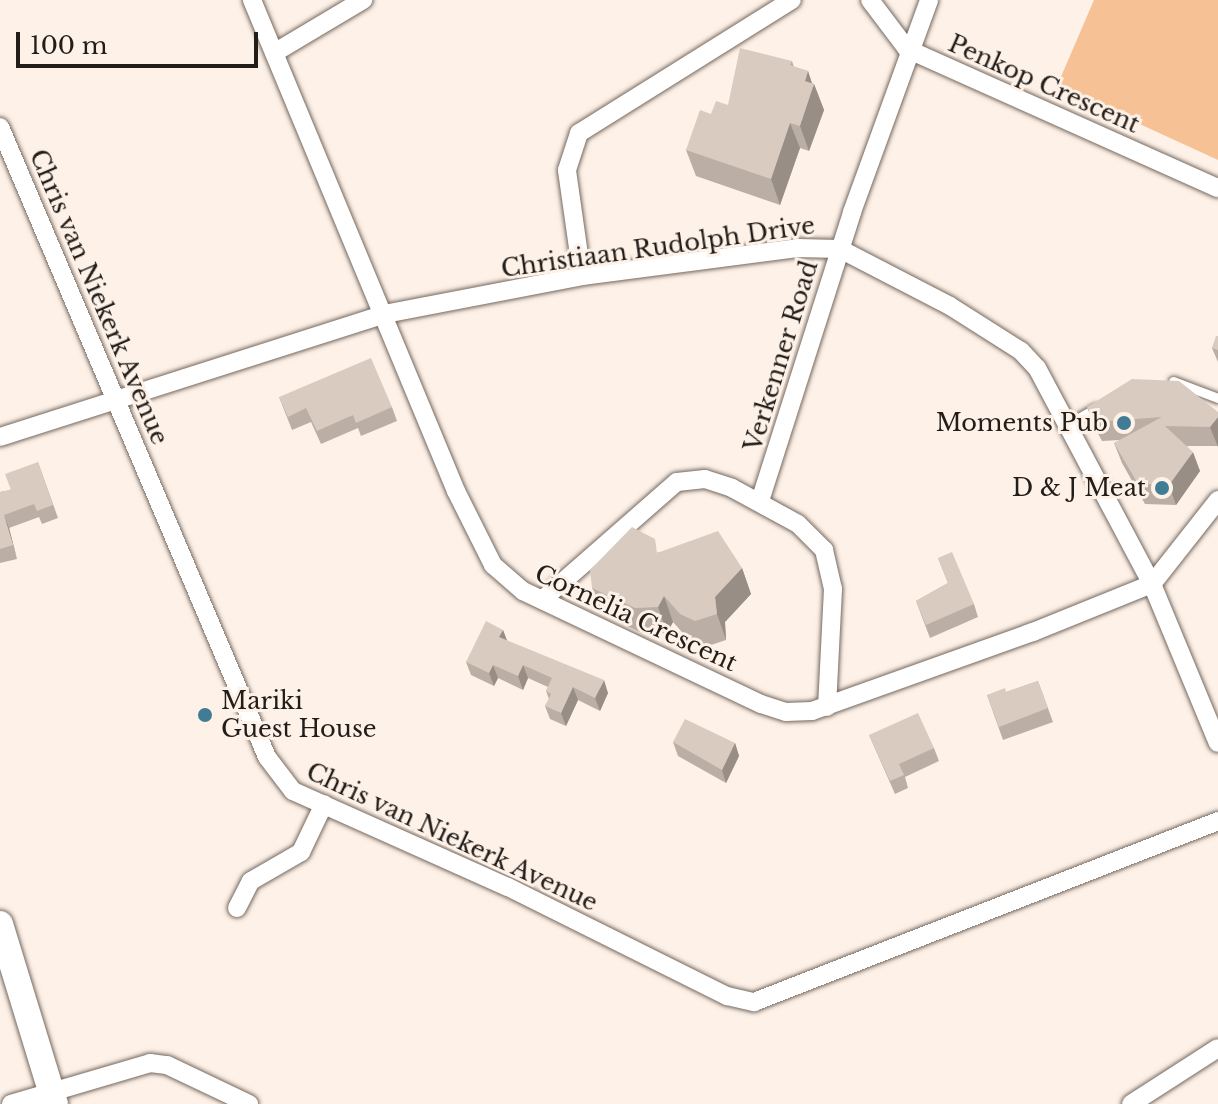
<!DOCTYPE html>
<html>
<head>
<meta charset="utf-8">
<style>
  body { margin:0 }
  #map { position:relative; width:1218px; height:1104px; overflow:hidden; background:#fdf1e8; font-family:"Libre Baskerville",serif }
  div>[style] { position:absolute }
  .green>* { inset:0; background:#f6c194 }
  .roads { filter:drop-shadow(0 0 2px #75685e) drop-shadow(0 0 2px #75685e) }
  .lane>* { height:9px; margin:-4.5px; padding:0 4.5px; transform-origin:4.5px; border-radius:4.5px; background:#fff }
  .street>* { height:18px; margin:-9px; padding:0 9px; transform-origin:9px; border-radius:9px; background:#fff }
  .secondary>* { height:26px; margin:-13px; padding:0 13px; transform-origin:13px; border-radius:13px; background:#fff }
  .wall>* { inset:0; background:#bbafa5 }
  .shaded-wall>* { inset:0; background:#988e86 }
  .building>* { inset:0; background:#d9cbc0 }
  .dots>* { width:22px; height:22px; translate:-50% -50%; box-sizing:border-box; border:4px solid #fdf1e8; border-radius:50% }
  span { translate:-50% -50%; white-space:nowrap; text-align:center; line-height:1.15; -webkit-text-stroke:6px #fdf1e8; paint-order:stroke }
  .street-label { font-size:24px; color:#221d19 }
  .poi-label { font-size:24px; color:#221d19 }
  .right { translate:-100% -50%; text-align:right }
  .left { translate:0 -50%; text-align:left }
  .scale { position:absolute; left:16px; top:32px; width:242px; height:36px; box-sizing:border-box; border:4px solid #221d19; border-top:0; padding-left:10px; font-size:24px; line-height:28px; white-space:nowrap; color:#221d19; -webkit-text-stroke:6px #fdf1e8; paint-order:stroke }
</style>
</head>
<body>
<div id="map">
  <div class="green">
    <div style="clip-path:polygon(1094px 0,1218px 0,1218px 160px,1057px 86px)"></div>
  </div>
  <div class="roads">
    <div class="lane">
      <div style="left:1173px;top:381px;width:48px;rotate:20.7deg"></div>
      <div style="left:1070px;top:423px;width:30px;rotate:-30deg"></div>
    </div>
    <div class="street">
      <div style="left:252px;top:0;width:532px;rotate:67.44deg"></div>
      <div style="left:456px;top:491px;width:83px;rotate:63.4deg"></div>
      <div style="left:493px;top:565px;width:40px;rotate:41deg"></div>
      <div style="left:523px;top:591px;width:263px;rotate:25.4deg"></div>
      <div style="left:761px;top:704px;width:26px;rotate:18deg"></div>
      <div style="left:786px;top:712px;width:26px;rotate:-2deg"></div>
      <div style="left:812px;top:711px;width:235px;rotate:-19.7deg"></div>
      <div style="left:1033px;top:632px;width:128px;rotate:-22deg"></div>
      <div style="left:1152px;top:584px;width:107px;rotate:-51.8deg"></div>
      <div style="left:870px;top:0;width:61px;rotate:52.9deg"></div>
      <div style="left:907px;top:49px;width:341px;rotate:24.1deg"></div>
      <div style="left:274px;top:53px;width:104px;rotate:-30.8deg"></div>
      <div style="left:0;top:127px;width:684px;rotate:67.03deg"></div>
      <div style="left:267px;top:757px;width:43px;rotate:52.6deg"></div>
      <div style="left:293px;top:791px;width:235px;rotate:24.1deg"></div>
      <div style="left:508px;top:887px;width:245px;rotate:26.5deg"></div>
      <div style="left:727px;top:996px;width:28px;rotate:13deg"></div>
      <div style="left:754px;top:1002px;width:498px;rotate:-21.3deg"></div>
      <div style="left:582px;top:276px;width:107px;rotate:-98.1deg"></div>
      <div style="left:567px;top:170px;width:39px;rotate:-72deg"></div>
      <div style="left:579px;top:133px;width:251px;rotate:-32deg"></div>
      <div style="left:0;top:437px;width:404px;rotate:-17.7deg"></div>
      <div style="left:385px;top:314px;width:201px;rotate:-10.9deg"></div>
      <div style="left:582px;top:276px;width:217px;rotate:-7.4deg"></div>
      <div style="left:797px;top:248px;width:43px;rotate:1.3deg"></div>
      <div style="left:840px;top:249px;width:124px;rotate:27.4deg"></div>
      <div style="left:950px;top:306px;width:84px;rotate:32.4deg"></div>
      <div style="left:1021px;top:351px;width:23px;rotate:47deg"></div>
      <div style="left:1037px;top:368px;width:245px;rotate:62deg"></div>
      <div style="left:1152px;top:584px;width:172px;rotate:67.5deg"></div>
      <div style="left:760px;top:501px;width:303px;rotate:-72.3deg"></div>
      <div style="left:852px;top:212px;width:226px;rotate:-70deg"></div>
      <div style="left:542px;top:600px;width:179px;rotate:-41.2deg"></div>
      <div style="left:677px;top:482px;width:28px;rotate:-6deg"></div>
      <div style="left:705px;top:479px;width:28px;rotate:18deg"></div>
      <div style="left:732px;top:488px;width:75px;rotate:28.6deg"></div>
      <div style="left:798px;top:524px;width:37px;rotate:45deg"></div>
      <div style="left:824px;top:550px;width:40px;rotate:77deg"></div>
      <div style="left:833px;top:589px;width:118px;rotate:92.9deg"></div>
      <div style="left:237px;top:908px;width:30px;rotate:-63deg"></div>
      <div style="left:251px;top:881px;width:58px;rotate:-30.1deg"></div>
      <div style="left:301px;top:852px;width:53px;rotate:-64.4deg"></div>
      <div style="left:11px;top:1104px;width:145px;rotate:-16.4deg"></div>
      <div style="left:150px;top:1063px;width:17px;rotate:7deg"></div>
      <div style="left:167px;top:1065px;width:91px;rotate:25.4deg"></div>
      <div style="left:1131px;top:1104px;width:103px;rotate:-32.8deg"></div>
    </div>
    <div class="secondary">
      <div style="left:0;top:924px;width:188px;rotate:73deg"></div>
    </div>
  </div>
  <div class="wall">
    <div style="clip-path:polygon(792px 61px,794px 67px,808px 71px,812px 83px,814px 84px,824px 110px,809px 151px,800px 148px,780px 205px,696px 176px,686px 150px,711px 114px,728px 105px)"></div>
    <div style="clip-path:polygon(1218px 336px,1218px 362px,1212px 348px)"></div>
    <div style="clip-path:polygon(279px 397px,392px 407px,397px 421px,361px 436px,358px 428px,321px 444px,311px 422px,292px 430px)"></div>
    <div style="clip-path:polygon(1087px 407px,1218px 412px,1218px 446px,1187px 446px,1200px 471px,1176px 505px,1145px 504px,1122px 463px,1114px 443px,1120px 440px,1102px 441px,1094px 426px)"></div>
    <div style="clip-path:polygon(38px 462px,58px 518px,42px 524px,39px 517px,9px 528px,17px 559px,0 563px,0 492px,10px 490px)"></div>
    <div style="clip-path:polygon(659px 552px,742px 568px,751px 594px,725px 622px,726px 640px,705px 647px,689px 640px,673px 622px,667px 633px,644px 634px,601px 614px,592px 588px)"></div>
    <div style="clip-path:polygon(938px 558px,974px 604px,978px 617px,930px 638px,916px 601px,948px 583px)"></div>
    <div style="clip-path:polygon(503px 630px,507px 641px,608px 693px,600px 711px,578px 700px,566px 726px,550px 719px,545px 706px,549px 699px,546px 691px,548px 687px,528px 678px,523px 690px,498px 678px,494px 686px,471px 675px,466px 662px)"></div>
    <div style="clip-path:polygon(1038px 681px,1053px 722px,1003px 740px,987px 695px,1006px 692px)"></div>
    <div style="clip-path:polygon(869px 735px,934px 748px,939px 761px,905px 777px,908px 788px,895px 794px)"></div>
    <div style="clip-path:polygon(673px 742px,735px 743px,739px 756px,726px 783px,678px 756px)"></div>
  </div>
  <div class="shaded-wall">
    <div style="clip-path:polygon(808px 71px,813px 87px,814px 84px,824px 110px,809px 151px,800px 126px,805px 81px)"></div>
    <div style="clip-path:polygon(790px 123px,800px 148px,780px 205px,771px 179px)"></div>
    <div style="clip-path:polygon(1218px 417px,1218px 447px,1210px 427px)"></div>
    <div style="clip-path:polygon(1193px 452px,1200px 471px,1176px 505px,1169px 485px)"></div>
    <div style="clip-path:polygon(4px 515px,9px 528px,17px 559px,13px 545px)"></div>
    <div style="clip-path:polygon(742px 568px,751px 594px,725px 622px,726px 640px,717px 614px,715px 597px)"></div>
    <div style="clip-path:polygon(664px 596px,673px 622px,667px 633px,658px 607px)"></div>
    <div style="clip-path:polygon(503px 630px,508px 643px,499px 637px)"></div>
    <div style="clip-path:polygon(493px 665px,498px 678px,494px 686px,489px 673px)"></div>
    <div style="clip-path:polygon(523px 665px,528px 678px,523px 690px,518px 676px)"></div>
    <div style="clip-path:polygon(604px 680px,608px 693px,600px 711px,595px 698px)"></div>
    <div style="clip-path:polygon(573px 687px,578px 700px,566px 726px,561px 713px)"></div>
    <div style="clip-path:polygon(735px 743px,739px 756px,726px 783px,722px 770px)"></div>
  </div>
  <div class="building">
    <div style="clip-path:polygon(740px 48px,792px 61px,790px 65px,808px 71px,805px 81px,814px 84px,800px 126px,790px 123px,771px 179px,686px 150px,700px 110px,711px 114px,716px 101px,728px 105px)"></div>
    <div style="clip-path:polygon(1216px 336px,1218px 336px,1218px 350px,1212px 348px)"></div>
    <div style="clip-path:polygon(371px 358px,392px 407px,356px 423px,353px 415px,317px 431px,306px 408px,288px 417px,279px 397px)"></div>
    <div style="clip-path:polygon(1132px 379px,1179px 381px,1218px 412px,1218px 417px,1210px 427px,1165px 426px,1193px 452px,1169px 485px,1138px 484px,1114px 443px,1162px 417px,1095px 422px,1087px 407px)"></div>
    <div style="clip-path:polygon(38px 462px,53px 505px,37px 511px,34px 504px,4px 515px,13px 545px,0 549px,0 492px,11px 490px,5px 474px)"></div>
    <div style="clip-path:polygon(632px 527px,655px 539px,657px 553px,718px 531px,742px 568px,715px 597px,717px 614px,695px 621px,680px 614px,664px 596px,658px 607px,635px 608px,592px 588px,590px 570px)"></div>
    <div style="clip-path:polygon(952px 552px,974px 604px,926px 625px,916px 601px,948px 583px,938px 558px)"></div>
    <div style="clip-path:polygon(486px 621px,503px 630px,499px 637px,604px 680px,595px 698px,573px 687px,561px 713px,545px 706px,551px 694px,546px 691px,552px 678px,523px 665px,518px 676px,493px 665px,489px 673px,466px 662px)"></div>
    <div style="clip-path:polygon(1038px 681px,1048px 708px,999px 727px,987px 695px,1005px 688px,1006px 692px)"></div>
    <div style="clip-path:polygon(918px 713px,934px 748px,899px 764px,904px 775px,890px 781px,869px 735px)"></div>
    <div style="clip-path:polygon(685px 719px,735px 743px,722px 770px,673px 742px)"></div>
  </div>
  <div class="dots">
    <div style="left:1124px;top:423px;background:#407c93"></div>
    <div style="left:1162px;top:488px;background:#407c93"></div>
    <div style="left:205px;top:715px;background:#407c93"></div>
  </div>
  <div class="street-label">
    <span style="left:1044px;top:84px;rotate:24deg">Penkop Crescent</span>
    <span style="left:658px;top:247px;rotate:-8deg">Christiaan Rudolph Drive</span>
    <span style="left:99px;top:297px;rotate:67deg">Chris van Niekerk Avenue</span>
    <span style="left:781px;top:356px;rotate:-73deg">Verkenner Road</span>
    <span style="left:636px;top:618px;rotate:25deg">Cornelia Crescent</span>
    <span style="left:452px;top:837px;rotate:25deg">Chris van Niekerk Avenue</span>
  </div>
  <div class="poi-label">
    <span class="right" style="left:1108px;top:423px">Moments Pub</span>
    <span class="right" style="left:1146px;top:488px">D &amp; J Meat</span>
    <span class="left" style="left:221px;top:715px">Mariki<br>Guest House</span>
  </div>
  <div class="scale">100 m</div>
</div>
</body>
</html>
